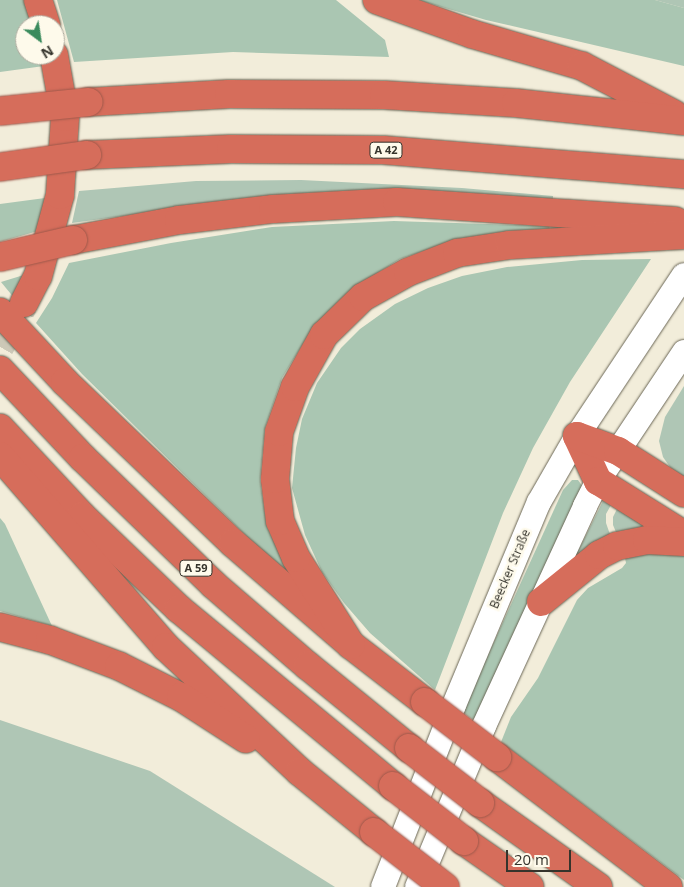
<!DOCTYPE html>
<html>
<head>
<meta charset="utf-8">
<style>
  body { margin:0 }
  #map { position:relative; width:684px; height:887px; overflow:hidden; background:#f2edda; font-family:"Open Sans",sans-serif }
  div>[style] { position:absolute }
  .green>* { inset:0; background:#afc6b5 }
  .forest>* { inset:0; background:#aac6b2 }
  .motorway-tunnel>* { height:28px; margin-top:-14px; transform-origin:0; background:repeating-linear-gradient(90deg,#ccc8b7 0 28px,transparent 0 42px) }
  .roads { filter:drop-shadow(0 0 1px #6a6655) drop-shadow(0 0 1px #6a6655) }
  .tertiary>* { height:24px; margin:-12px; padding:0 12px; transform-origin:12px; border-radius:12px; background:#fff }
  .motorway>* { height:28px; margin:-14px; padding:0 14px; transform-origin:14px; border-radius:14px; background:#d66d5b }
  .bridges { filter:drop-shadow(0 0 1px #9e594b) drop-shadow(0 0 1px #9e594b) }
  .motorway-bridge>* { height:28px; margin:-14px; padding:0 14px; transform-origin:14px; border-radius:14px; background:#d66d5b }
  span { translate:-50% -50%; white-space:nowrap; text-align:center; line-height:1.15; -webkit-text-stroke:5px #fefaeb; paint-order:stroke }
  .shield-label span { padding:1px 4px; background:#fefaeb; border:1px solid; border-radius:4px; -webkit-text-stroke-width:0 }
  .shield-label { font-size:11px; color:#35342c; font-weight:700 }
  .street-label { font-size:12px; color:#35342c }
  .north { position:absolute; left:15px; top:15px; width:50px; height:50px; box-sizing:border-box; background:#fefaeb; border:1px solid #aeab9f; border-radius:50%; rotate:149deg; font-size:14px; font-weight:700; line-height:20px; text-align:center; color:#35342c }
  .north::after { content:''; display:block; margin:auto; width:18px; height:22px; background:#3a8b5d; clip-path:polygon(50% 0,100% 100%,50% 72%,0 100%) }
  .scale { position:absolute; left:506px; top:850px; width:65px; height:22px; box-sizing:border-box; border:2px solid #35342c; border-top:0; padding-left:6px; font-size:15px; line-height:18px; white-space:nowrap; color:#35342c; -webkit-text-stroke:4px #fefaeb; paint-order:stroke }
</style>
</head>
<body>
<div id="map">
  <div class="green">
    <div style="clip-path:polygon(655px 0,684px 0,684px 8px)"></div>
    <div style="clip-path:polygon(301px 180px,462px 188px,553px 196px,553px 200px,196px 206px,72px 223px,79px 191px,196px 181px)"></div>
    <div style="clip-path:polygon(684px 386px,684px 478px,672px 470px,663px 457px,659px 441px,665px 417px)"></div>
    <div style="clip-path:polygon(603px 501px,611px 505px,606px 514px,606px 523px,612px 540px,577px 559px,576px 555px)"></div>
    <div style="clip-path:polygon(617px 509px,646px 527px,618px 537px,613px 525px,613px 517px)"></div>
    <div style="clip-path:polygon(0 720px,150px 771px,335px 887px,0 887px)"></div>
  </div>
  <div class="forest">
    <div style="clip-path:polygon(0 0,24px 0,33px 25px,25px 25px,25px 55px,41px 55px,44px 66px,0 72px)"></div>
    <div style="clip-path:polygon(57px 0,336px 0,385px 40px,389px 57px,233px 52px,74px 62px)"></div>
    <div style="clip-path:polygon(418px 0,655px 0,684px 8px,684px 66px,486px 20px)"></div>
    <div style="clip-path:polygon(45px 198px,38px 231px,0 242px,0 204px)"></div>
    <div style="clip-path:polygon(394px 221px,549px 226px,550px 230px,456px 240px,400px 259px,355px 287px,314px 326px,282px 378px,265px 428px,260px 480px,267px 527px,287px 568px,283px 572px,82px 374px,36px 323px,52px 298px,69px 263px,171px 243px,272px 227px)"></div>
    <div style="clip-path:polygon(651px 259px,570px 382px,533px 448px,503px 513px,435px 690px,370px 633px,344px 603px,322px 572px,305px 535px,292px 488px,296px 448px,302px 419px,317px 383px,341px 348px,360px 329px,395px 304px,428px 288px,462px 276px,507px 267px,582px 260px)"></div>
    <div style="clip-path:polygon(27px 274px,15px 299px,1px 282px)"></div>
    <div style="clip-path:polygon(572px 480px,578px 480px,583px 487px,474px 721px,462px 712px,563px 490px)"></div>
    <div style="clip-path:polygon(0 518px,5px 524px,52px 626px,0 611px)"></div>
    <div style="clip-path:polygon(624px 553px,684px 553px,684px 880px,501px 742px,511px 717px,538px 678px,577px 600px,588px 588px,622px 568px,626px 563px)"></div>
  </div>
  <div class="motorway-tunnel">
    <div style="left:0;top:347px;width:48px;rotate:-60.3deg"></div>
  </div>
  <div class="roads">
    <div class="tertiary">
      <div style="left:383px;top:887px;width:195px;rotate:-68.7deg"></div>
      <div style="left:454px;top:705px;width:220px;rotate:-67.3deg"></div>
      <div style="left:539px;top:502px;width:76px;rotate:-60.1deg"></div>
      <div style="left:577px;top:436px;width:193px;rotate:-56.4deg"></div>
      <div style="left:417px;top:887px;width:174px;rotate:-67.4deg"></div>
      <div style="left:484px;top:726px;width:242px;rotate:-65.3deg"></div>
      <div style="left:585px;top:506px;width:28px;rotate:-63deg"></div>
      <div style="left:598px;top:481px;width:155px;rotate:-56.3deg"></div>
    </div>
    <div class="motorway">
      <div style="left:38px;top:0;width:26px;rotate:72deg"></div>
      <div style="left:377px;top:0;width:101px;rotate:19.7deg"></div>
      <div style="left:472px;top:34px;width:115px;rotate:16.2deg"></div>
      <div style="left:582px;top:66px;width:104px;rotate:27.6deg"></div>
      <div style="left:89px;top:102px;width:140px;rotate:-3.3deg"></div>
      <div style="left:229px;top:94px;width:155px;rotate:0.4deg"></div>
      <div style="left:384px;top:95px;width:132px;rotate:3.5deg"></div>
      <div style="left:516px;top:103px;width:169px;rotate:6.1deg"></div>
      <div style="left:87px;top:155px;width:144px;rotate:-2.4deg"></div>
      <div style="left:231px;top:149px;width:152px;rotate:0.4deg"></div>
      <div style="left:383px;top:150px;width:302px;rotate:4.6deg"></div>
      <div style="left:73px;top:240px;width:108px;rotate:-10.7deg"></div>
      <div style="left:179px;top:220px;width:95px;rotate:-6.7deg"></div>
      <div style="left:273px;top:209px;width:124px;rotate:-3.2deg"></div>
      <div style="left:397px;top:202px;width:279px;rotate:3.9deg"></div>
      <div style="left:24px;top:303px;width:30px;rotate:-63deg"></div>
      <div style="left:38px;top:276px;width:84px;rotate:-74.8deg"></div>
      <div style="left:60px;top:195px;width:78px;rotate:-86.3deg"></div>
      <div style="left:65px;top:117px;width:63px;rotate:-100.1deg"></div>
      <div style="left:0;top:312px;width:96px;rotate:47.1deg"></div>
      <div style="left:65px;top:382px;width:233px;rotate:43.8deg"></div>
      <div style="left:233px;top:543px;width:156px;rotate:40.8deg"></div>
      <div style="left:351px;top:645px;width:93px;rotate:37.6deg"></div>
      <div style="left:0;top:370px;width:121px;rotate:46.7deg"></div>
      <div style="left:83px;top:458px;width:182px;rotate:44.1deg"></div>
      <div style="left:214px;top:585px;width:124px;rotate:40.8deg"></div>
      <div style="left:308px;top:666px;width:130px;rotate:39.1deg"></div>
      <div style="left:0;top:428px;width:120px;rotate:47deg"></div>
      <div style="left:82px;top:516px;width:134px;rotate:43.8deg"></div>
      <div style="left:179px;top:609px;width:278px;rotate:39.6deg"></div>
      <div style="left:577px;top:436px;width:50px;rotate:65deg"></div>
      <div style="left:598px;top:481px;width:102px;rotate:32.1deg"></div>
      <div style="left:577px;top:436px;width:44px;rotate:20.1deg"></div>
      <div style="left:618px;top:451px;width:78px;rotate:32.5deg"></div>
      <div style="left:0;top:456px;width:253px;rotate:49deg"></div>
      <div style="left:166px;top:647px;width:183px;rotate:43deg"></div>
      <div style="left:300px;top:772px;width:95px;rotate:39deg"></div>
      <div style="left:541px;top:602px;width:75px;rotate:-39deg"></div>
      <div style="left:599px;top:555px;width:20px;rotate:-27deg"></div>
      <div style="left:617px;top:546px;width:31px;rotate:-11deg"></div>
      <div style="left:647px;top:540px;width:37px;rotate:3deg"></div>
      <div style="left:0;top:627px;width:52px;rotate:14.6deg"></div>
      <div style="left:50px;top:640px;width:74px;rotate:20.6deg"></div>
      <div style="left:119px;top:666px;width:69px;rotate:26.6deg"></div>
      <div style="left:181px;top:697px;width:77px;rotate:32.9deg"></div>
      <div style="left:351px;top:645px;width:103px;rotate:-122.3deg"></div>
      <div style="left:296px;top:558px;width:40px;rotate:-113.4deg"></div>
      <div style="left:280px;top:521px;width:42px;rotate:-96.8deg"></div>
      <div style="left:275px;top:479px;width:47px;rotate:-85.1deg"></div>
      <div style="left:279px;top:432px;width:48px;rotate:-70.4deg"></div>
      <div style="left:295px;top:387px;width:60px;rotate:-60.9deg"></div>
      <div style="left:324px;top:335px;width:54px;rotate:-44.3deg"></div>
      <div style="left:363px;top:297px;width:51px;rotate:-29.1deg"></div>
      <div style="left:408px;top:272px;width:53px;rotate:-21.2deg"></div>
      <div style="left:457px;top:253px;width:54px;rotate:-8.6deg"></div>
      <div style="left:510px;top:245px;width:174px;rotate:-3.3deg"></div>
      <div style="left:497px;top:757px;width:215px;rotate:37.2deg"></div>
      <div style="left:480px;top:803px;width:145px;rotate:35.4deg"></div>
      <div style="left:464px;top:841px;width:80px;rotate:34.9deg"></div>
    </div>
  </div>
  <div class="bridges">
    <div class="motorway-bridge">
      <div style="left:0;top:111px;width:89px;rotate:-5.8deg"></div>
      <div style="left:0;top:167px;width:88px;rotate:-7.9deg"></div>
      <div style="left:0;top:257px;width:75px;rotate:-13.1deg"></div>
      <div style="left:425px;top:702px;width:91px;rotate:37.4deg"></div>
      <div style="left:409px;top:748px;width:90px;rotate:37.8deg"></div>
      <div style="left:393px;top:786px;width:90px;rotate:37.8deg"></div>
      <div style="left:374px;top:832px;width:90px;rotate:37.8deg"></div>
    </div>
  </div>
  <div class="shield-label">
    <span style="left:386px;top:150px">A 42</span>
    <span style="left:196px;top:568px">A 59</span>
  </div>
  <div class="street-label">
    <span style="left:510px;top:569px;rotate:-67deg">Beecker Straße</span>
  </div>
  <div class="north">N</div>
  <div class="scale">20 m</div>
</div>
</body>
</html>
